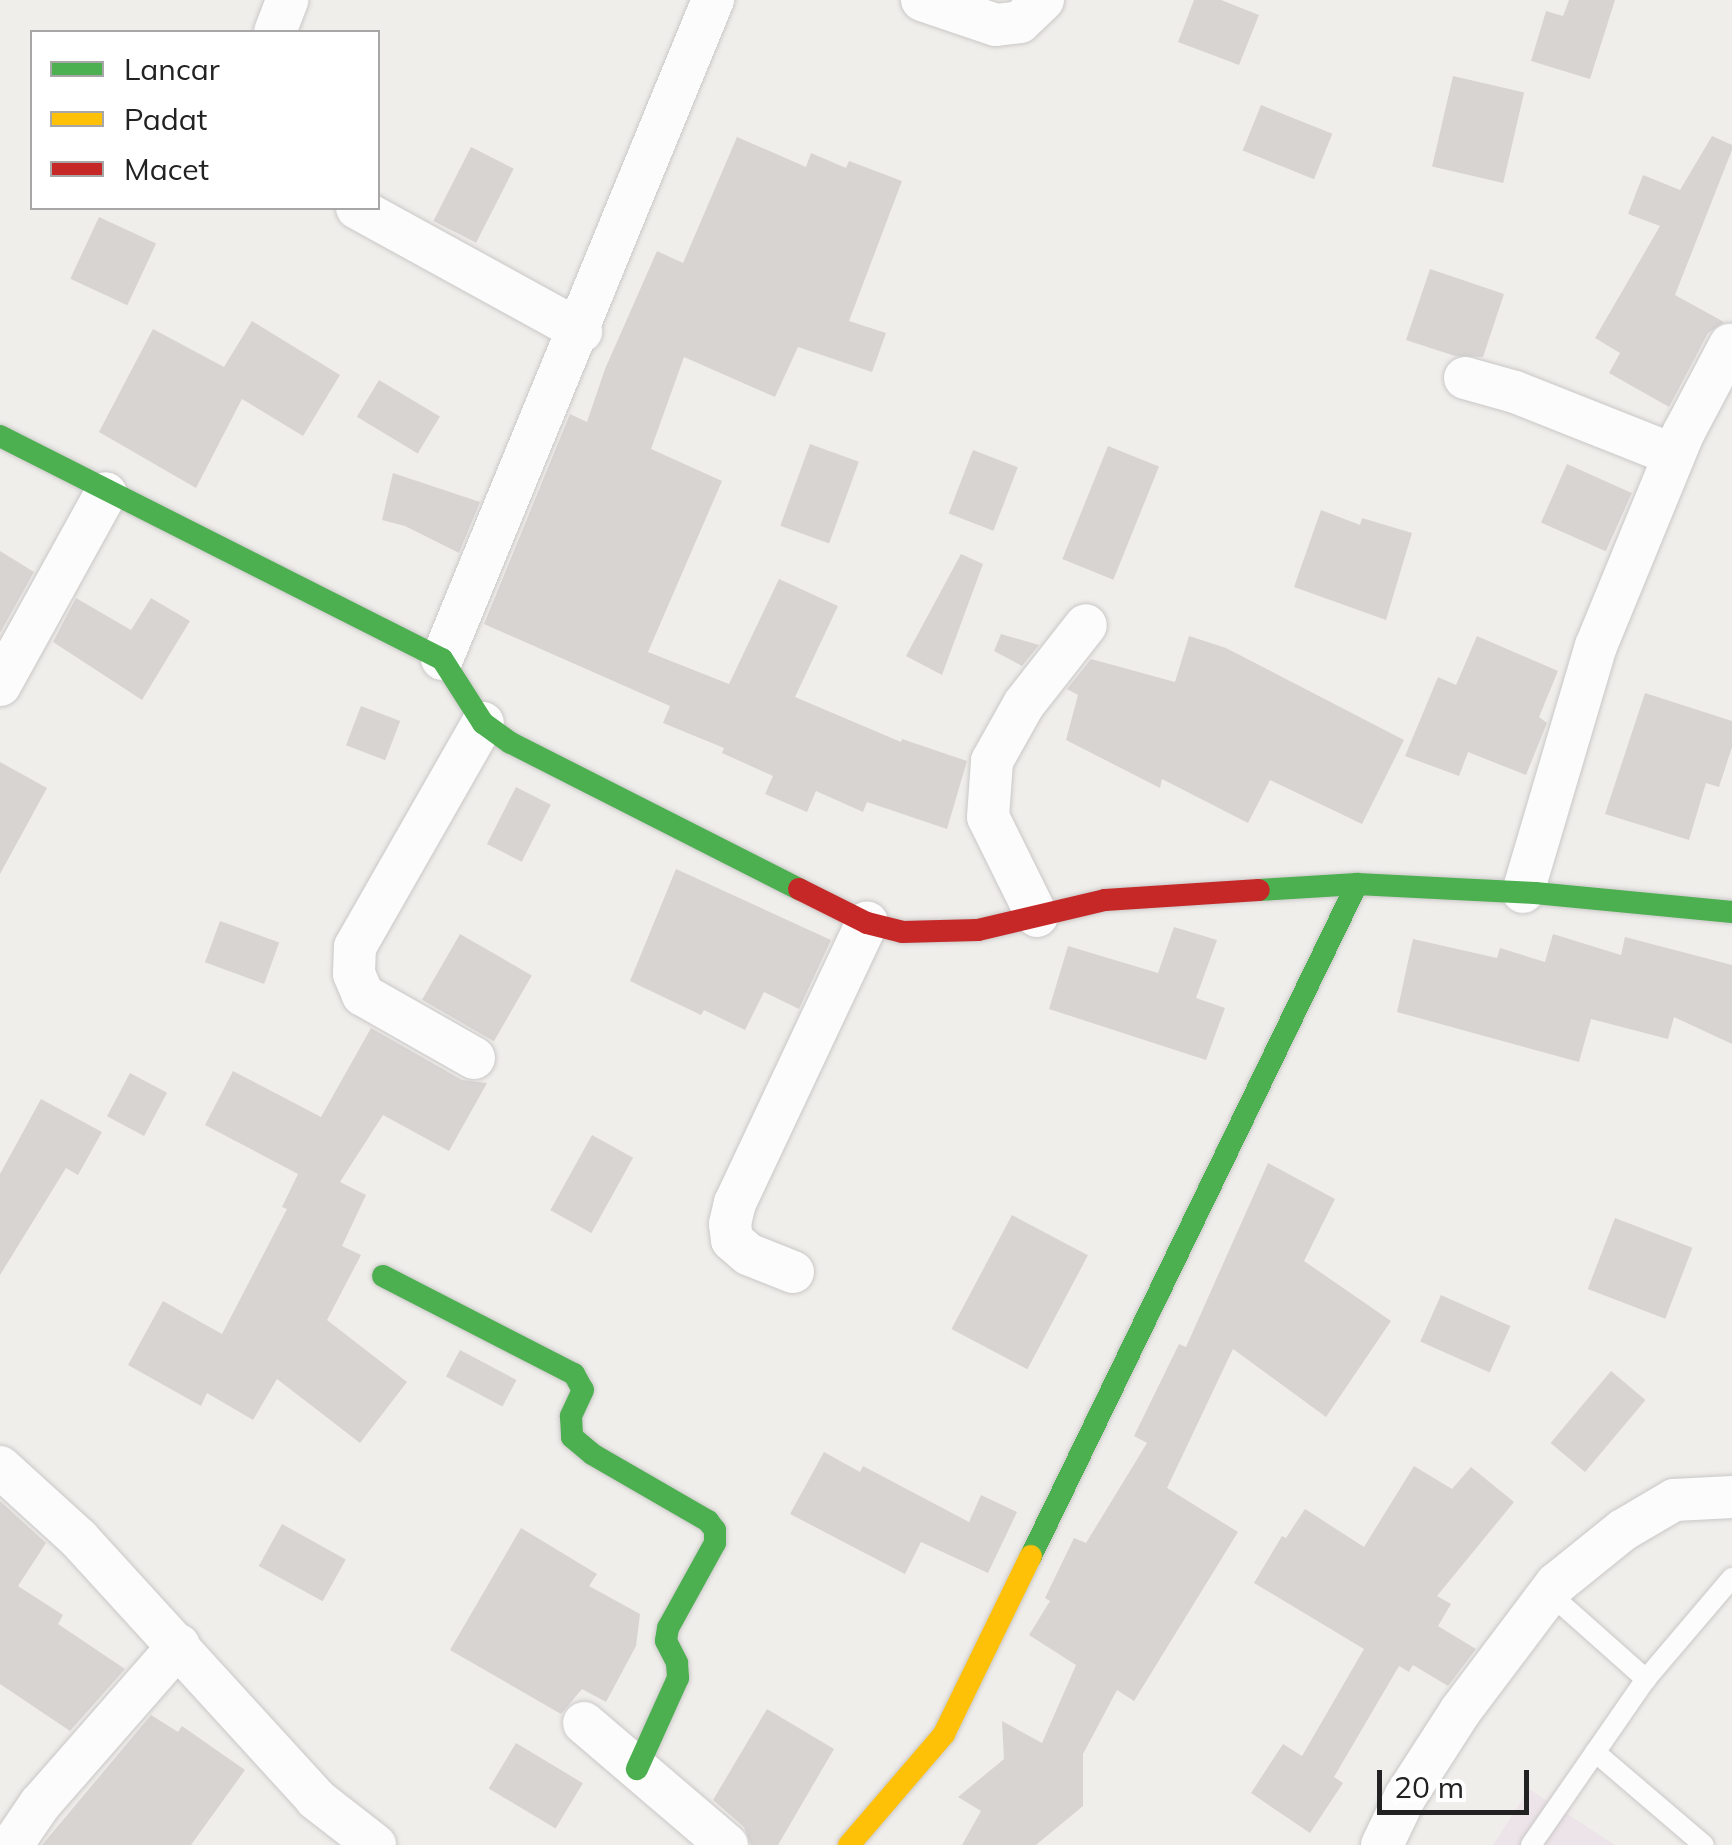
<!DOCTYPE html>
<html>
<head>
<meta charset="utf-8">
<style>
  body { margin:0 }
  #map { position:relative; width:1732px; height:1845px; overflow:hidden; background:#f0eeeb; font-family:Mulish,sans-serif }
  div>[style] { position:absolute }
  .industrial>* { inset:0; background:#ede4e9 }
  .building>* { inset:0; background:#d7d4d2; transform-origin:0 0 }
  .roads { filter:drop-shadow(0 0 2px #c9c8c7) drop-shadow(0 0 2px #c9c8c7) }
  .lane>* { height:20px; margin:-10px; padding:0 10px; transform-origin:10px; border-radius:10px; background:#fdfcfc }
  .street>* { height:42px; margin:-21px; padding:0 21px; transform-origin:21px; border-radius:21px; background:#fdfcfc }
  .fast>* { height:22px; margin:-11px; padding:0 11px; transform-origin:11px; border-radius:11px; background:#4caf50 }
  .slow>* { height:22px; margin:-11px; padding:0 11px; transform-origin:11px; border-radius:11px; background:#ffc107 }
  .jam>* { height:22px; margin:-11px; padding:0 11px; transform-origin:11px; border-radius:11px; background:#c62828 }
  span { translate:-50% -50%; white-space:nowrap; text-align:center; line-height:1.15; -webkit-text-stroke:8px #fff; paint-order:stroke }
  .legend { position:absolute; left:30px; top:30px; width:350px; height:180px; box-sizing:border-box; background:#fff; border:2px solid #a7a7a7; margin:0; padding:12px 18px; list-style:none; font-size:30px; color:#222 }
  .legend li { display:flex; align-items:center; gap:20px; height:50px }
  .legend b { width:50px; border:2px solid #a7a7a7 }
  .scale { position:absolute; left:1377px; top:1770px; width:152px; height:45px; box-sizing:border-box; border:5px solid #222; border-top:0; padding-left:12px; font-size:30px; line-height:35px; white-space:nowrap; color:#222; -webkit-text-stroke:8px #fff; paint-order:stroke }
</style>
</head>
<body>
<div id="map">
  <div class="industrial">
    <div style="clip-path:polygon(1529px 1789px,1615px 1845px,1493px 1845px)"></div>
  </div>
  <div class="building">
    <div style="clip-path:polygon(1194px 0,1221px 0,1259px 15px,1239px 65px,1178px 42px)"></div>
    <div style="clip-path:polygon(1569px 0,1615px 0,1590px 79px,1531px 61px,1546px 11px,1563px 16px)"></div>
    <div style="left:1453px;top:76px;width:73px;height:93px;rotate:13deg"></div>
    <div style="left:1261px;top:105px;width:77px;height:49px;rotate:22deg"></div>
    <div style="clip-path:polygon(1712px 136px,1732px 145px,1732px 150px,1675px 295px,1724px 322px,1708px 333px,1669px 407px,1609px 373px,1620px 353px,1595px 338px,1660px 226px,1628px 214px,1643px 175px,1680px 190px)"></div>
    <div style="clip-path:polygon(737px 137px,806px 167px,811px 153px,846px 168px,849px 161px,902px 181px,849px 321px,886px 333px,872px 372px,798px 347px,775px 397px,684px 357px,651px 449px,722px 481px,648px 652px,729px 684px,779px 579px,838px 606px,795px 697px,901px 742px,902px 739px,967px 761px,947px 829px,867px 802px,863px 812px,816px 791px,807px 812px,765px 794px,773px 776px,722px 753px,724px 748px,663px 723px,670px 706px,484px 624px,570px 414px,587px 422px,605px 369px,657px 251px,683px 263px)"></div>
    <div style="left:471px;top:147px;width:48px;height:83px;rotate:27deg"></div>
    <div style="left:99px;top:217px;width:63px;height:68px;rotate:25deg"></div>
    <div style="clip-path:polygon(1430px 269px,1504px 294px,1483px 357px,1455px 356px,1406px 340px)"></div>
    <div style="clip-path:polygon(252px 321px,340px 375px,303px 436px,242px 399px,196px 488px,99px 432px,153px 329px,224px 367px)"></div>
    <div style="left:379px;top:380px;width:71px;height:43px;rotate:31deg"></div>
    <div style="left:810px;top:444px;width:52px;height:87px;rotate:20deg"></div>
    <div style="left:1108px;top:446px;width:55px;height:122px;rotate:22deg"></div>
    <div style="left:973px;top:450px;width:48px;height:68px;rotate:21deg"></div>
    <div style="left:1567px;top:464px;width:71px;height:64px;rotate:24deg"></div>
    <div style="clip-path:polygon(393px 473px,480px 502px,459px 553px,405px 526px,382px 520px)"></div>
    <div style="clip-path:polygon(1321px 510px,1360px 525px,1362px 518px,1412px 533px,1386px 620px,1294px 587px)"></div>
    <div style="clip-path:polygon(0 551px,34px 572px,0 633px)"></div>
    <div style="clip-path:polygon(961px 554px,983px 564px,942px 675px,906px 656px)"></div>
    <div style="clip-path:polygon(76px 598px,131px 630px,151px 598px,190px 621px,142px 700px,53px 642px)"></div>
    <div style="clip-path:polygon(1001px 634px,1039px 645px,1022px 666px,994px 651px)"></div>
    <div style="clip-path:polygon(1189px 636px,1226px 648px,1404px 740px,1362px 824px,1270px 780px,1248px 823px,1162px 779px,1160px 788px,1066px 740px,1078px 695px,1067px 689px,1091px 659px,1175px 682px)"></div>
    <div style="clip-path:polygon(1477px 636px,1558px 671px,1539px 717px,1547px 723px,1526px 775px,1468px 752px,1459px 776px,1405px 756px,1438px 677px,1456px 685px)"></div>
    <div style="clip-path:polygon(1645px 693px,1732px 721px,1732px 747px,1719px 787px,1706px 783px,1689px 840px,1605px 814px)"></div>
    <div style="left:361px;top:706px;width:42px;height:42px;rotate:21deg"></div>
    <div style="clip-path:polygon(0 762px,47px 788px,0 874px)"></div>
    <div style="left:516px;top:787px;width:39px;height:64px;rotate:27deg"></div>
    <div style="clip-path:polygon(676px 869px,831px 940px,799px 1009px,764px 992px,745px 1030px,704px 1010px,701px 1015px,630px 981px)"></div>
    <div style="left:220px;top:921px;width:63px;height:44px;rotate:20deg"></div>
    <div style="clip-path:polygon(1174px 927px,1217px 940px,1196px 998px,1225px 1008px,1206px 1060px,1049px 1009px,1068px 946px,1158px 973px)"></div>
    <div style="left:460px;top:934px;width:83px;height:76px;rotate:30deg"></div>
    <div style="clip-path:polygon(1553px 934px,1621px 955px,1625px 937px,1732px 965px,1732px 1044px,1674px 1017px,1668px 1039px,1591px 1019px,1579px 1062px,1397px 1012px,1413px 939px,1497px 958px,1500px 948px,1545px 962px)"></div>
    <div style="clip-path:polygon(371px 1028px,462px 1080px,487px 1083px,449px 1151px,383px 1115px,340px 1182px,366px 1195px,342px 1246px,361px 1255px,327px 1320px,407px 1382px,360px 1443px,277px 1379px,253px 1420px,207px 1393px,201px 1406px,128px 1365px,163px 1301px,222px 1334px,287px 1209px,282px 1207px,298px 1174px,205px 1125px,233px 1071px,321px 1117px)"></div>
    <div style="left:130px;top:1073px;width:42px;height:49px;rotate:28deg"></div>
    <div style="clip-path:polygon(41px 1099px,102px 1132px,78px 1175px,66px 1168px,0 1275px,0 1174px)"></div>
    <div style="left:592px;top:1135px;width:47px;height:86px;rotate:29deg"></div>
    <div style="clip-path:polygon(1268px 1163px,1335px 1199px,1304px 1261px,1391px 1321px,1326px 1417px,1233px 1349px,1167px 1488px,1238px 1532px,1134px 1701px,1117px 1690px,1083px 1754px,1083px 1806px,1036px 1845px,962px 1845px,981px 1811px,958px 1797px,1004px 1759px,1002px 1721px,1042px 1743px,1076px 1665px,1029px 1635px,1050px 1601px,1045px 1598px,1074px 1538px,1086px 1543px,1147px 1443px,1134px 1436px,1179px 1344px,1186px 1347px)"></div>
    <div style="left:1012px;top:1215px;width:86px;height:129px;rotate:28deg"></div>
    <div style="left:1615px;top:1218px;width:83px;height:76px;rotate:21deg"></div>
    <div style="left:1441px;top:1295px;width:76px;height:51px;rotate:24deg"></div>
    <div style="left:460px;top:1350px;width:64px;height:30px;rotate:28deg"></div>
    <div style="left:1611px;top:1371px;width:45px;height:94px;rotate:40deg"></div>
    <div style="clip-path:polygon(824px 1452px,860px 1472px,863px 1466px,969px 1522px,981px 1495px,1017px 1512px,988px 1573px,921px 1542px,905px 1574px,790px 1514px)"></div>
    <div style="clip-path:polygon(1414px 1466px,1452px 1489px,1471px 1467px,1514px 1502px,1437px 1596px,1451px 1604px,1438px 1626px,1476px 1649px,1448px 1686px,1413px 1665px,1409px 1672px,1399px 1666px,1334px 1777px,1343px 1783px,1310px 1833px,1251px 1793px,1283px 1744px,1302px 1756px,1364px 1649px,1254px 1583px,1282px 1536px,1286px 1538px,1305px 1509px,1364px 1547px)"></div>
    <div style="clip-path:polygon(0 1501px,46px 1543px,18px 1586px,63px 1615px,58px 1624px,125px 1669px,70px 1731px,0 1684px)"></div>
    <div style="left:282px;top:1524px;width:73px;height:48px;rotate:29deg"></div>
    <div style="clip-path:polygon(521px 1528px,597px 1574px,589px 1586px,640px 1614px,636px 1646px,606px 1702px,582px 1689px,561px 1714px,450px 1650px)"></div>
    <div style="clip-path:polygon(767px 1709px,834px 1749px,778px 1845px,751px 1845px,744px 1827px,713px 1800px)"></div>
    <div style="clip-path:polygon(151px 1715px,178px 1732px,182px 1726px,245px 1770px,191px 1845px,42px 1845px)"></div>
    <div style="left:516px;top:1743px;width:78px;height:53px;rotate:31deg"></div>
  </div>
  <div class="roads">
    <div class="lane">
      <div style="left:1549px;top:1593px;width:130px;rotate:41.6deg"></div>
      <div style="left:1595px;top:1752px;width:143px;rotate:40.5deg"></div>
      <div style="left:1531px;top:1845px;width:202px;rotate:-55.3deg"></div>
      <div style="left:1646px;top:1679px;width:133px;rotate:-49.6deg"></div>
    </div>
    <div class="street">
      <div style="left:922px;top:0;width:78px;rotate:18.7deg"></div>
      <div style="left:996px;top:25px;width:24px;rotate:-7deg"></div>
      <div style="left:1020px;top:22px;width:32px;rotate:-44deg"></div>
      <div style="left:275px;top:32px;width:34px;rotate:-69deg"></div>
      <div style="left:357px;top:208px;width:256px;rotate:28.8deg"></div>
      <div style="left:1465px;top:378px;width:52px;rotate:15.6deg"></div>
      <div style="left:1515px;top:392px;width:171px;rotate:21.6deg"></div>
      <div style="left:442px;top:659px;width:713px;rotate:-67.65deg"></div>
      <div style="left:0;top:685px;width:219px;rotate:-61.1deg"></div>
      <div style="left:1523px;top:892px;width:257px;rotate:-73.5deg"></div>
      <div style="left:1596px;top:646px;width:229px;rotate:-67.7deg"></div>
      <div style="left:1683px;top:434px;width:101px;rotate:-62.2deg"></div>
      <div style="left:1037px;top:916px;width:110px;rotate:-116.3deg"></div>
      <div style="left:988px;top:817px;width:56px;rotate:-85.9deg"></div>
      <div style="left:992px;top:761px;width:65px;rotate:-60.7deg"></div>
      <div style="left:1024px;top:704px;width:100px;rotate:-51.9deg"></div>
      <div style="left:474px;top:1058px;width:128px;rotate:-150.4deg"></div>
      <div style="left:363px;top:995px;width:23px;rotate:-113deg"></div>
      <div style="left:354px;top:974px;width:27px;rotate:-88deg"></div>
      <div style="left:355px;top:947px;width:258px;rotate:-60.3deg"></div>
      <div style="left:793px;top:1272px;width:48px;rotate:-158.2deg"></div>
      <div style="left:748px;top:1254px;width:21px;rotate:-139deg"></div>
      <div style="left:732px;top:1240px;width:16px;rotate:-97deg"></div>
      <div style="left:730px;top:1224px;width:22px;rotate:-77deg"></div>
      <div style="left:735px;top:1203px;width:310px;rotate:-64.8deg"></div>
      <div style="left:0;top:1467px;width:107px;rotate:42.3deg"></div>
      <div style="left:79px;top:1539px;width:352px;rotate:47.6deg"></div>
      <div style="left:316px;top:1799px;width:75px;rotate:37.9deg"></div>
      <div style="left:584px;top:1723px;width:188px;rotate:40.5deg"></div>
      <div style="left:12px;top:1845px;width:50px;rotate:-55.7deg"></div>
      <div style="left:40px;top:1804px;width:211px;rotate:-48.8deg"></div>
      <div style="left:1382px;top:1845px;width:53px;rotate:-64.4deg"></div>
      <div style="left:1405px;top:1797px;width:103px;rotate:-57.2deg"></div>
      <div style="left:1461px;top:1710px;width:158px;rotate:-53deg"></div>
      <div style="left:1556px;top:1584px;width:86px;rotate:-38.9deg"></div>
      <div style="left:1623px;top:1530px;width:59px;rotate:-30.5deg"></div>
      <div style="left:1674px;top:1500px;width:58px;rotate:-3deg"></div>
    </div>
    <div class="fast">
      <div style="left:0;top:436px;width:495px;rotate:26.8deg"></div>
      <div style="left:442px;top:659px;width:76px;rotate:57.4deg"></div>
      <div style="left:483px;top:723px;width:34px;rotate:36deg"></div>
      <div style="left:511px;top:743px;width:323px;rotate:26.9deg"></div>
      <div style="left:1259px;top:890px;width:98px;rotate:-3.5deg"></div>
      <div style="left:1357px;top:884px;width:178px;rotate:2.9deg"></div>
      <div style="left:1535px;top:893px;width:198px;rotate:5.5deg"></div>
      <div style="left:383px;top:1276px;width:215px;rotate:27.2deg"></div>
      <div style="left:574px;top:1374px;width:18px;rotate:61deg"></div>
      <div style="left:583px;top:1390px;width:29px;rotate:115deg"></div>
      <div style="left:571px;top:1416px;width:21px;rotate:87deg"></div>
      <div style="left:572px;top:1437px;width:26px;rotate:40deg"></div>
      <div style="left:592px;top:1454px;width:134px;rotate:30deg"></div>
      <div style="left:708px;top:1521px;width:11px;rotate:52deg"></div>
      <div style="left:715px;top:1530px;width:13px;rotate:90deg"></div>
      <div style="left:715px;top:1543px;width:97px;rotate:118.9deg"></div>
      <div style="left:668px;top:1628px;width:13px;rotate:99deg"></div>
      <div style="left:666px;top:1641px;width:25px;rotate:63deg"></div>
      <div style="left:677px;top:1663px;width:15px;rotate:86deg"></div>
      <div style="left:678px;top:1678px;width:100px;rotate:114.3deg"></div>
      <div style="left:1031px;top:1556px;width:747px;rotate:-64.12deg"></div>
    </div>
    <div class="slow">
      <div style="left:849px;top:1845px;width:146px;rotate:-49.4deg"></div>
      <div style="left:944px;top:1734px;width:198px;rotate:-64deg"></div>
    </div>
    <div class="jam">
      <div style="left:799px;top:889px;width:76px;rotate:26.6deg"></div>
      <div style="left:867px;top:923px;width:36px;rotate:14deg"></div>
      <div style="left:902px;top:932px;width:76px;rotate:-1.5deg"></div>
      <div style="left:978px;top:930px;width:130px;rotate:-13.3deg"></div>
      <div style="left:1105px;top:900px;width:154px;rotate:-3.7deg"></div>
    </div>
  </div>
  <ul class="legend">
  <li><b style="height:12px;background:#4caf50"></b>Lancar</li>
  <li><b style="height:12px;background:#ffc107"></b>Padat</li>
  <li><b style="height:12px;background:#c62828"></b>Macet</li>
  </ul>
  <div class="scale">20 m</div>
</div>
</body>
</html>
